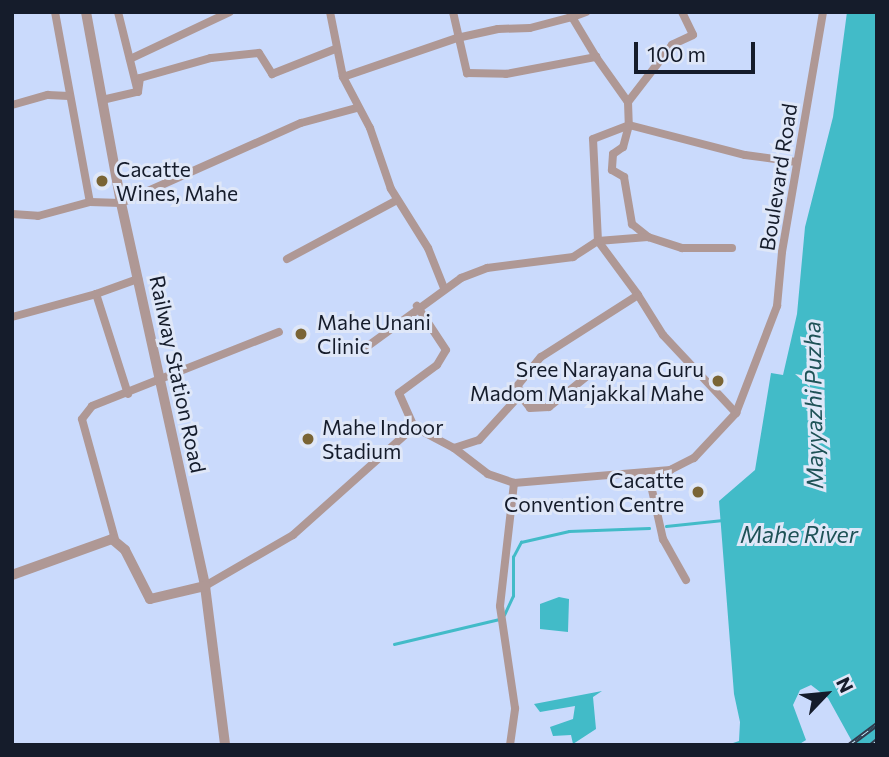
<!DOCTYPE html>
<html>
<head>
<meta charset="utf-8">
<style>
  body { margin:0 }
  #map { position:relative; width:889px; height:757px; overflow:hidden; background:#cadafc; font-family:Commissioner,sans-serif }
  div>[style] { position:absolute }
  .water>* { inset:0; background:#42bbc8 }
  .stream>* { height:2.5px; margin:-1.25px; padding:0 1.25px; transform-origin:1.25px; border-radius:1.25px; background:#42bbc8 }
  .minor>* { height:8px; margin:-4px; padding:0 4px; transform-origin:4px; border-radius:4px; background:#af9895 }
  .tertiary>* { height:10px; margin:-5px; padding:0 5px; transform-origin:5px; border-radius:5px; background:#af9895 }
  .rail>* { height:5px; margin-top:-2.5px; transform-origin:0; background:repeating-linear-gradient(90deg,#dfe7f8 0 8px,#323a4c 0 16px); box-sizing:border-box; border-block:2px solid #323a4c }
  .dots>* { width:19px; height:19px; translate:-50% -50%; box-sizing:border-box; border:4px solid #dfe7f8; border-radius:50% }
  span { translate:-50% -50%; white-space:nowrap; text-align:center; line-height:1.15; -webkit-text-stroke:6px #dfe7f8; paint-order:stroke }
  .poi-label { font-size:21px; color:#151c2b }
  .left { translate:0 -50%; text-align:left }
  .right { translate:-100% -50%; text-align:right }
  .street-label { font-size:21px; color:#151c2b }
  .water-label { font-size:23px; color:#1e5257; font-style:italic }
  .frame { position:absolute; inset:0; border:14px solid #151c2b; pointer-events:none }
  .north { position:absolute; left:791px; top:659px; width:70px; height:70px; -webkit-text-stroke:5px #dfe7f8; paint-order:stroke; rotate:64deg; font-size:19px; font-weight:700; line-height:28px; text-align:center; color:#151c2b }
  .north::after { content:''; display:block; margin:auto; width:24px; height:32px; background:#151c2b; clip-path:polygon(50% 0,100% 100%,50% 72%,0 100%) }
  .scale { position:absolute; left:634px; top:42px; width:121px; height:32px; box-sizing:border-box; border:4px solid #151c2b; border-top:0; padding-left:9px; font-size:21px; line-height:24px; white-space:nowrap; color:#151c2b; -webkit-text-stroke:5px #dfe7f8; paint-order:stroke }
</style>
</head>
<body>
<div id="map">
  <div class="water">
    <div style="clip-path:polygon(847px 12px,877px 12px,877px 745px,854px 745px,828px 698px,811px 685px,800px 690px,793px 705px,806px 740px,798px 745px,727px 745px,739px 741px,740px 722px,734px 694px,719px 501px,755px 470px,771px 373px,783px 375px,797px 314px,805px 227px,833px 117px)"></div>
    <div style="clip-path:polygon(559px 597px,569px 599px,568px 632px,540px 629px,540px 604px)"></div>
    <div style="clip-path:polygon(602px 691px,593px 697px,596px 729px,573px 744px,571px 735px,553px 736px,550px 727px,573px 719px,575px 706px,540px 712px,534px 704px)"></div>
  </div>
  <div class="stream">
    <div style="left:666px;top:526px;width:57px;rotate:-6deg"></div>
    <div style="left:504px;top:615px;width:21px;rotate:-65deg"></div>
    <div style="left:513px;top:596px;width:39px;rotate:-90deg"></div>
    <div style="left:513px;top:557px;width:17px;rotate:-62deg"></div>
    <div style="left:521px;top:542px;width:49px;rotate:-12.9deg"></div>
    <div style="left:569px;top:531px;width:80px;rotate:-2.1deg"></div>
    <div style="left:394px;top:644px;width:109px;rotate:-13.3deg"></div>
  </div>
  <div class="minor">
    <div style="left:55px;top:12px;width:193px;rotate:79.6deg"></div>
    <div style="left:118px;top:12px;width:78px;rotate:76deg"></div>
    <div style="left:330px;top:12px;width:66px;rotate:78.7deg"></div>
    <div style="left:453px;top:12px;width:63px;rotate:77.1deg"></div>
    <div style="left:467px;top:73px;width:39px;rotate:1deg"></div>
    <div style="left:506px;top:74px;width:92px;rotate:-10.7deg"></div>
    <div style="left:596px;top:57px;width:55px;rotate:54.6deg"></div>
    <div style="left:586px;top:12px;width:15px;rotate:160deg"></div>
    <div style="left:572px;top:17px;width:47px;rotate:59deg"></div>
    <div style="left:682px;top:12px;width:25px;rotate:64deg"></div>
    <div style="left:693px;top:35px;width:23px;rotate:155deg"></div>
    <div style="left:672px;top:45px;width:72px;rotate:127.7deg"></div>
    <div style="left:628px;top:102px;width:23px;rotate:88deg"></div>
    <div style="left:629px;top:125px;width:23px;rotate:105deg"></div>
    <div style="left:623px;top:147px;width:12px;rotate:145deg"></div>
    <div style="left:613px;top:154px;width:16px;rotate:94deg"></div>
    <div style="left:612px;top:170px;width:14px;rotate:30deg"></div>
    <div style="left:624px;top:177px;width:48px;rotate:80.3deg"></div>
    <div style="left:632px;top:224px;width:21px;rotate:39deg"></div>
    <div style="left:648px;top:237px;width:36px;rotate:18deg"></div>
    <div style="left:682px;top:248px;width:50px"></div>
    <div style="left:130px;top:59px;width:110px;rotate:-25.2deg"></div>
    <div style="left:102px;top:100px;width:37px;rotate:-13deg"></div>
    <div style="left:138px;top:92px;width:14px;rotate:-82deg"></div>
    <div style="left:140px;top:78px;width:74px;rotate:-15.7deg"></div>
    <div style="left:211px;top:58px;width:48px;rotate:-5.9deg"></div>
    <div style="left:259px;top:53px;width:25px;rotate:58deg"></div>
    <div style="left:272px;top:74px;width:68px;rotate:-21.6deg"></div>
    <div style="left:12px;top:105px;width:37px;rotate:-16deg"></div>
    <div style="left:48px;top:95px;width:21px;rotate:3deg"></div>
    <div style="left:12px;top:214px;width:26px;rotate:4deg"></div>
    <div style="left:38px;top:216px;width:54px;rotate:-15.1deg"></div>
    <div style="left:90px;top:202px;width:31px;rotate:2deg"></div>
    <div style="left:121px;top:203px;width:197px;rotate:-24deg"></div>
    <div style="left:301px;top:123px;width:58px;rotate:-15deg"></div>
    <div style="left:287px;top:259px;width:125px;rotate:-28.2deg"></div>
    <div style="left:444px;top:288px;width:43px;rotate:-111.8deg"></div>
    <div style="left:428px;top:248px;width:70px;rotate:-122.1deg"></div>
    <div style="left:391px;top:189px;width:65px;rotate:-109deg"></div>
    <div style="left:370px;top:128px;width:58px;rotate:-117.9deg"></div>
    <div style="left:343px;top:77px;width:120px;rotate:-18.9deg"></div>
    <div style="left:457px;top:38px;width:42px;rotate:-12.4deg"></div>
    <div style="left:498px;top:29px;width:32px;rotate:-2deg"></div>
    <div style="left:530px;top:28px;width:43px;rotate:-14.7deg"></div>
    <div style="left:572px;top:17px;width:5px;rotate:-112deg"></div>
    <div style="left:638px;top:295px;width:67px;rotate:-126.5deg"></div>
    <div style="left:598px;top:241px;width:102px;rotate:-92.8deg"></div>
    <div style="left:593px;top:139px;width:39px;rotate:-21deg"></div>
    <div style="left:629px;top:125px;width:120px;rotate:14.5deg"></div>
    <div style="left:745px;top:155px;width:52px;rotate:7.7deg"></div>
    <div style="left:12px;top:317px;width:87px;rotate:-15.3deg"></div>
    <div style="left:361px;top:351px;width:124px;rotate:-36.1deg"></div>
    <div style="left:461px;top:278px;width:28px;rotate:-21deg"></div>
    <div style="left:487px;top:268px;width:87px;rotate:-7.3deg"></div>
    <div style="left:573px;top:257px;width:30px;rotate:-33deg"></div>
    <div style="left:598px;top:241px;width:50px;rotate:-4.6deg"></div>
    <div style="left:128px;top:394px;width:105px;rotate:-107.7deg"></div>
    <div style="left:96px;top:294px;width:45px;rotate:-19.7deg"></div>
    <div style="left:520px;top:395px;width:10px;rotate:-101deg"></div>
    <div style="left:518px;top:385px;width:36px;rotate:-51deg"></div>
    <div style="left:541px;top:357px;width:115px;rotate:-32.6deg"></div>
    <div style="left:638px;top:295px;width:47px;rotate:58deg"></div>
    <div style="left:663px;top:335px;width:107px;rotate:46.9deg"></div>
    <div style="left:414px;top:427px;width:37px;rotate:-114deg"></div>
    <div style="left:399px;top:393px;width:47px;rotate:-36.4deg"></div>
    <div style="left:437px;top:365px;width:17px;rotate:-59deg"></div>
    <div style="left:446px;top:350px;width:53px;rotate:-123.4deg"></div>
    <div style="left:454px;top:448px;width:26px;rotate:-18deg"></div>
    <div style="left:479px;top:440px;width:61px;rotate:-47.7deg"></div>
    <div style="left:520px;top:395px;width:16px;rotate:52deg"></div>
    <div style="left:530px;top:408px;width:19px;rotate:-3deg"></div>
    <div style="left:549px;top:407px;width:60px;rotate:-39deg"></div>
    <div style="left:596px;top:369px;width:16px;rotate:30deg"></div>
    <div style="left:648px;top:472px;width:69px;rotate:77.4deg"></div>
    <div style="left:663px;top:539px;width:47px;rotate:60.7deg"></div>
    <div style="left:115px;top:539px;width:124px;rotate:-105.4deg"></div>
    <div style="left:82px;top:419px;width:16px;rotate:-52deg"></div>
    <div style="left:92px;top:406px;width:201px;rotate:-21.6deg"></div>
    <div style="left:205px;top:586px;width:102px;rotate:-30.1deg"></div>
    <div style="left:293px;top:535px;width:162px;rotate:-41.8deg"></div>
    <div style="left:414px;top:427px;width:45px;rotate:27.7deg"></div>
    <div style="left:454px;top:448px;width:43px;rotate:37.4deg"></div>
    <div style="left:488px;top:474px;width:28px;rotate:19deg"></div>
    <div style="left:514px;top:483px;width:157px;rotate:-4.8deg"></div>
    <div style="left:670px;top:470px;width:27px;rotate:-27deg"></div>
    <div style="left:694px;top:458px;width:62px;rotate:-47deg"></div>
    <div style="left:736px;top:413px;width:115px;rotate:-69deg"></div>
    <div style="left:777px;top:306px;width:54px;rotate:-84.7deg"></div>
    <div style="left:782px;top:252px;width:243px;rotate:-80.3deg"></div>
    <div style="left:510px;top:745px;width:37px;rotate:-82deg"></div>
    <div style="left:515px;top:708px;width:103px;rotate:-98.4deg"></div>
    <div style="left:500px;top:606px;width:124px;rotate:-83.5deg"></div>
  </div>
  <div class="tertiary">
    <div style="left:86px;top:12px;width:194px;rotate:79.6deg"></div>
    <div style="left:121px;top:203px;width:392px;rotate:77.6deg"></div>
    <div style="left:205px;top:586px;width:160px;rotate:82.8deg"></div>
    <div style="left:12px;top:575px;width:106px;rotate:-19.8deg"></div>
    <div style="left:112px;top:539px;width:17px;rotate:40deg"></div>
    <div style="left:125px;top:550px;width:55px;rotate:63deg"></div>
    <div style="left:150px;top:599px;width:57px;rotate:-13.3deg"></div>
  </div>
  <div class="rail">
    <div style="left:849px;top:745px;width:35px;rotate:-37deg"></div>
    <div style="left:871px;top:745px;width:8px;rotate:-40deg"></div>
  </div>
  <div class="dots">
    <div style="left:102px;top:181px;background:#7a6434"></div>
    <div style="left:301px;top:334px;background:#7a6434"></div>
    <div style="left:718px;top:381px;background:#7a6434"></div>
    <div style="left:308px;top:439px;background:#7a6434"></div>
    <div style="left:698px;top:492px;background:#7a6434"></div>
  </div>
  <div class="poi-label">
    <span class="left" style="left:116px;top:181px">Cacatte<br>Wines, Mahe</span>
    <span class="left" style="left:317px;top:334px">Mahe Unani<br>Clinic</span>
    <span class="right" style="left:704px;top:381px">Sree Narayana Guru<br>Madom Manjakkal Mahe</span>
    <span class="left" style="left:322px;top:439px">Mahe Indoor<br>Stadium</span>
    <span class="right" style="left:684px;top:492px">Cacatte<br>Convention Centre</span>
  </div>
  <div class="street-label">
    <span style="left:778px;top:177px;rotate:-81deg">Boulevard Road</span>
    <span style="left:178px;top:374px;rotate:78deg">Railway Station Road</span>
  </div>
  <div class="water-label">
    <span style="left:813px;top:405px;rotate:-91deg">Mayyazhi Puzha</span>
    <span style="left:799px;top:534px">Mahe River</span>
  </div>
  <div class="frame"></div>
  <div class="north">N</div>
  <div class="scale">100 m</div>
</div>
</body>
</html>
